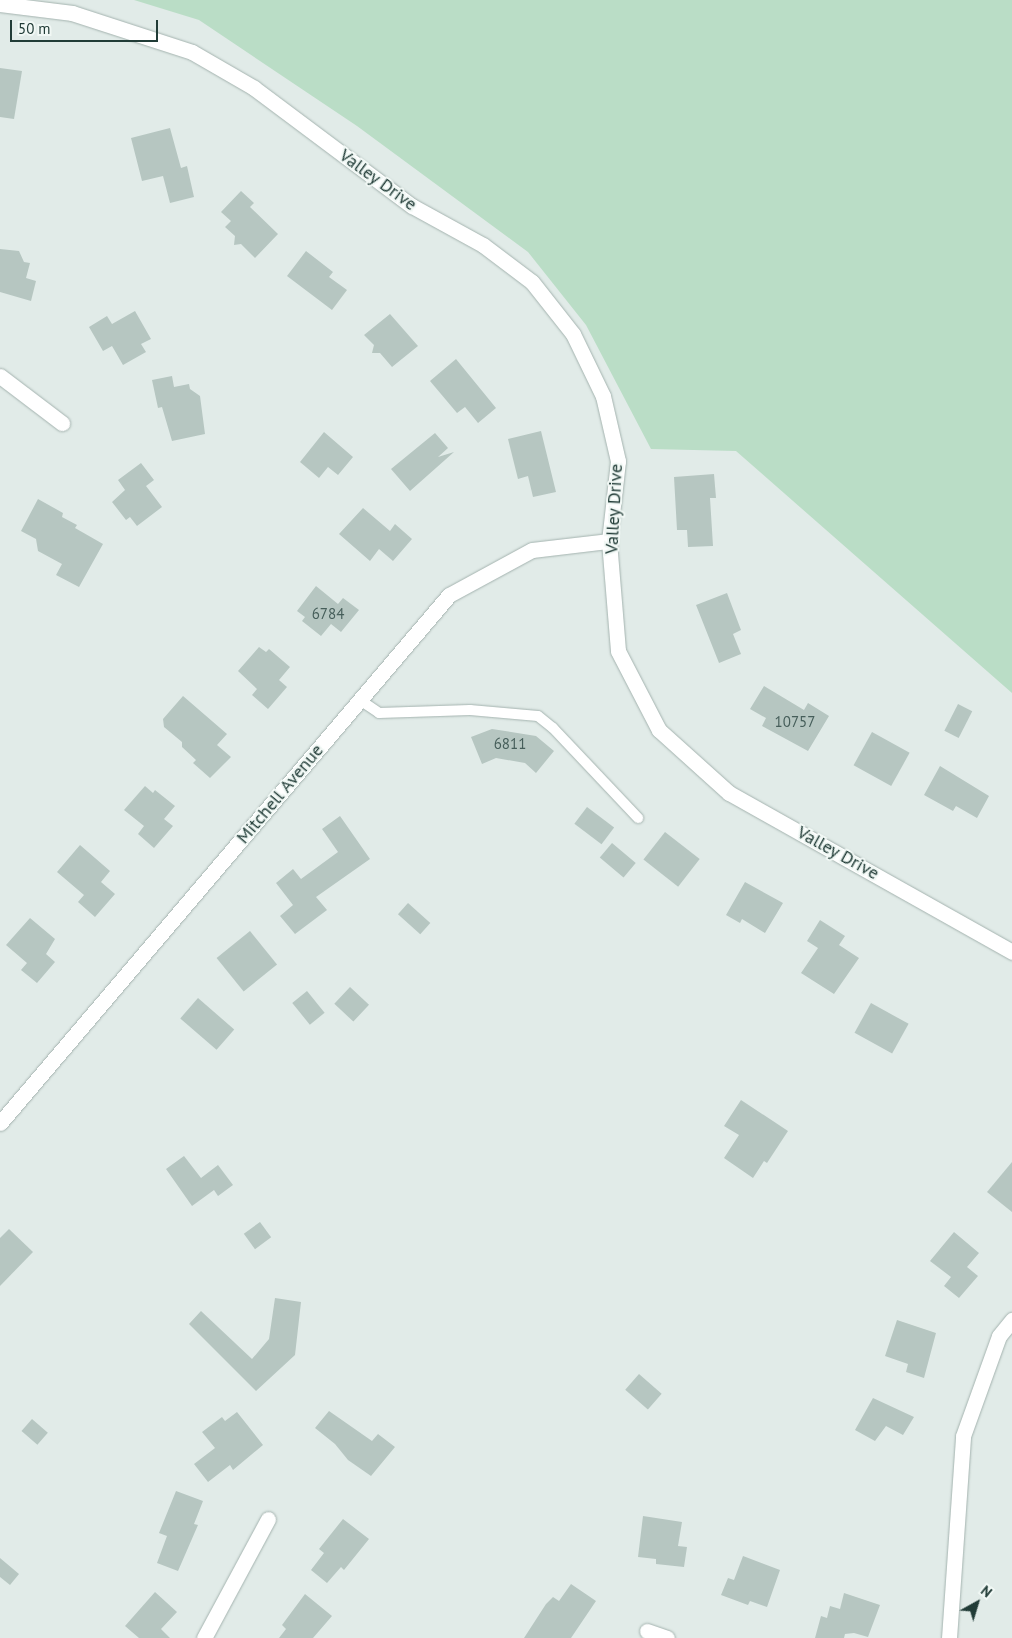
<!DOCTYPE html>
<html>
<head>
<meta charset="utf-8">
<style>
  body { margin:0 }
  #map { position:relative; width:1012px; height:1638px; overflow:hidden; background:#e1ebe8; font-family:"PT Sans",sans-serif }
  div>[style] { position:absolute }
  .green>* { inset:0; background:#baddc6 }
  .building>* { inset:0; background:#b6c6c1; transform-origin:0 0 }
  .roads { filter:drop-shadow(0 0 1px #a4b3af) drop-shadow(0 0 1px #a4b3af) }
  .service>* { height:10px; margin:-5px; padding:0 5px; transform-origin:5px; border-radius:5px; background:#fff }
  .minor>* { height:15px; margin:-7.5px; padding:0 7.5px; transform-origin:7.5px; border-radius:7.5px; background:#fff }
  span { translate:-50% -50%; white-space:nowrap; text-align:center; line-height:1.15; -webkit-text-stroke:4px #f1f8f5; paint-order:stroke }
  .number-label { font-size:15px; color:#465e5a }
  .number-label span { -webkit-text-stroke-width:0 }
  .street-label { font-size:18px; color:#213c37 }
  .north { position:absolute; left:952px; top:1578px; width:50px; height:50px; -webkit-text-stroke:4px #f1f8f5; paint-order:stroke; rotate:39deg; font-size:14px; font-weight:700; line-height:20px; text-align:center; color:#213c37 }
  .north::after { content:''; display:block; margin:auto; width:18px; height:22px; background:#213c37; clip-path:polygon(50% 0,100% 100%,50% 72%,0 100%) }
  .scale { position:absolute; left:10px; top:20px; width:148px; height:22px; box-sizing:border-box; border:2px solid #213c37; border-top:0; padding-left:6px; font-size:15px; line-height:18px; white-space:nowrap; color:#213c37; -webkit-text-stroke:4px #f1f8f5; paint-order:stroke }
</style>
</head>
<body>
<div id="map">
  <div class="green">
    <div style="clip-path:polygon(134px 0,1012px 0,1012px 693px,736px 451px,651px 449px,586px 325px,528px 252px,357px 126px,199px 20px)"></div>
  </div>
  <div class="building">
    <div style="clip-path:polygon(0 68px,22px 71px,14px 119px,0 117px)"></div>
    <div style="clip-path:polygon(170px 128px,181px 168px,187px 166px,194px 197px,170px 203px,163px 176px,142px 181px,131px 138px)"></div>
    <div style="clip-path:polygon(241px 191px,254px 203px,250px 207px,278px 234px,255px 258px,241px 244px,234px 245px,235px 236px,225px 227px,231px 221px,221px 212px)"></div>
    <div style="clip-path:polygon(0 249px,19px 251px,24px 262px,30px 263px,26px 278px,36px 281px,31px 301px,0 292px)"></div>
    <div style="clip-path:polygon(306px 251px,333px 272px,329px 277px,347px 290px,332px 310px,287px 276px)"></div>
    <div style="clip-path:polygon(135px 311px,151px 339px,141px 344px,146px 352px,123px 365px,112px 346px,103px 351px,89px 327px,107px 316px,112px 324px)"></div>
    <div style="clip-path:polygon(390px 314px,418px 346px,392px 367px,380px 353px,372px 353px,374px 345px,364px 335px)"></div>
    <div style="clip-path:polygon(456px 359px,496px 408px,478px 423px,465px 407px,457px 413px,430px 381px)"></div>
    <div style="clip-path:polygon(172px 376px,174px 387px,189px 384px,190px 389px,200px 396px,205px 434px,172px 441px,162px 407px,158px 408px,152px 380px)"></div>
    <div style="clip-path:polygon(541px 431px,556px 492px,533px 497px,528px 476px,518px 479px,508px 439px)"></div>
    <div style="clip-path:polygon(324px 432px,353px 457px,338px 475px,328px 467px,319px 478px,300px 462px)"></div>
    <div style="clip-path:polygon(435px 433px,448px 448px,438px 457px,454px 452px,410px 491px,391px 469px)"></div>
    <div style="clip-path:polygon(141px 463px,154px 480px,146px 486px,162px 507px,137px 526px,130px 517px,126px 520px,112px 502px,125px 490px,118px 480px)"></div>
    <div style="clip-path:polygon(714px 474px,716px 498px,710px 498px,713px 546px,688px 547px,687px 530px,677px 530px,674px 477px)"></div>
    <div style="clip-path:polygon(38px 499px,63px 513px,62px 517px,77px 525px,75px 528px,103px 544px,79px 587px,56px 575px,62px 564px,38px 551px,36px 539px,21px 531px)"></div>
    <div style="clip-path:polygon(363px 508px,390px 531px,395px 524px,412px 539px,393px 561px,379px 549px,370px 561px,339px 534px)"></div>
    <div style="clip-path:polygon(316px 586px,338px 604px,343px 598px,359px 610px,341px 632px,331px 624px,321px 636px,302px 621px,305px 617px,297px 611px)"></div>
    <div style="clip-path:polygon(727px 593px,741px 630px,733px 634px,741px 654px,719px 663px,696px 605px)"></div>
    <div style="clip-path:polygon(259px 647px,266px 652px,269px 649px,290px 667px,279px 680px,287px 687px,268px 709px,252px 695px,257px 689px,238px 671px)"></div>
    <div style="clip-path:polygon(764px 686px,804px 710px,808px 703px,829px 716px,808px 751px,762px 726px,766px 718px,750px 709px)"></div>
    <div style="clip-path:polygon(183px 696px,227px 734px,217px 745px,231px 757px,210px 778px,193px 763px,196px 760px,182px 747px,182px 742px,164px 727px,163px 719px)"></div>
    <div style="left:958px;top:704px;width:16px;height:30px;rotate:27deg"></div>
    <div style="clip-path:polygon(492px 729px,536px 736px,554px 751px,536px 773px,525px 763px,496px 758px,482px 764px,471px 737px)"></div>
    <div style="left:872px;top:732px;width:43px;height:38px;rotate:29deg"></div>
    <div style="clip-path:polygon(940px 766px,989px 796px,977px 818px,956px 806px,953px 811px,924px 795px)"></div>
    <div style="clip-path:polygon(145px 786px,153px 793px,155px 790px,175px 806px,164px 819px,173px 826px,154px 848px,138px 834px,144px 826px,124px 810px)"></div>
    <div style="left:587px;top:807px;width:34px;height:21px;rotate:37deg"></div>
    <div style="clip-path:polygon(340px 816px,370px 859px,316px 897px,327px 910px,295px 934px,280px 916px,293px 905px,276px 883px,293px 869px,301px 879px,338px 852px,322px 829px)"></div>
    <div style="left:665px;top:832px;width:44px;height:35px;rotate:38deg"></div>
    <div style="left:612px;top:843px;width:31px;height:19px;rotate:40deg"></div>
    <div style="clip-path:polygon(80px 845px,110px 871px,101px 882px,115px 894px,95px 917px,78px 902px,84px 895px,57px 872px)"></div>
    <div style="clip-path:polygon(745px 882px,783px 903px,765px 933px,742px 919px,740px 923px,726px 915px)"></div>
    <div style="left:408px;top:903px;width:30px;height:15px;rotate:42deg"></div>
    <div style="clip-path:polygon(30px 918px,55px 939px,46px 954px,55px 962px,37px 983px,21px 970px,27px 963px,6px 945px)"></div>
    <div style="clip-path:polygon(820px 920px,845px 936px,839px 945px,859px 958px,834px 994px,801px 973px,818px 948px,807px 941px)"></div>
    <div style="left:250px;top:931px;width:43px;height:43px;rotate:51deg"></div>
    <div style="left:350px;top:987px;width:26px;height:23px;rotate:43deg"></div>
    <div style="left:307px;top:991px;width:28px;height:19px;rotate:51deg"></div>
    <div style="left:198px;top:998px;width:48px;height:27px;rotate:41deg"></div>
    <div style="left:871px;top:1003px;width:43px;height:34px;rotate:29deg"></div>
    <div style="clip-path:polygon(741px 1100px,788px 1131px,767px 1163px,764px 1161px,753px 1178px,724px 1158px,739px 1135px,724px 1126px)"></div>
    <div style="clip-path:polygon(184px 1156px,201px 1178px,218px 1165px,233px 1185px,218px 1196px,214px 1190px,192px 1206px,166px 1169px)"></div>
    <div style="clip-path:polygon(1012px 1162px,1012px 1212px,987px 1192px)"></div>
    <div style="left:260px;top:1222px;width:19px;height:20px;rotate:54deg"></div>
    <div style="clip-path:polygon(9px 1229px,33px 1252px,0 1286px,0 1238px)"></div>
    <div style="clip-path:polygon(954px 1232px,979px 1253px,967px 1267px,978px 1276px,959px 1298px,944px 1286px,951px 1277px,930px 1261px)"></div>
    <div style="clip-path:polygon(275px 1298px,301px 1302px,295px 1355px,256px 1391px,189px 1324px,201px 1311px,252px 1359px,269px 1339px)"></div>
    <div style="clip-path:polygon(897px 1320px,936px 1333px,924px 1378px,906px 1372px,908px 1364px,885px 1356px)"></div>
    <div style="left:639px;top:1374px;width:30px;height:21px;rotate:41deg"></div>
    <div style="clip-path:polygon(873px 1398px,914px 1417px,903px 1435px,886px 1426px,875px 1441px,855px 1430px)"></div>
    <div style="clip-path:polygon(329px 1411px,372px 1441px,378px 1434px,395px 1447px,371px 1476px,348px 1460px,335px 1444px,315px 1428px)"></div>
    <div style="clip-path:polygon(237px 1412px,263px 1445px,233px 1470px,230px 1465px,208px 1482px,194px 1464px,215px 1448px,202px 1432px,222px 1417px,225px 1421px)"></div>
    <div style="left:32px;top:1419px;width:21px;height:16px;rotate:41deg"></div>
    <div style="clip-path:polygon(176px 1491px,203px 1501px,194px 1524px,198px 1525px,178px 1571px,157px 1563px,167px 1536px,159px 1533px)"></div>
    <div style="clip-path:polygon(643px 1516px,682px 1522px,678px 1546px,687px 1547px,684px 1567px,656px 1564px,656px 1559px,638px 1557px)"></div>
    <div style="clip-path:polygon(343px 1519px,369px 1539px,344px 1570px,341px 1567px,327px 1583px,311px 1570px,324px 1553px,319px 1549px)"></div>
    <div style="clip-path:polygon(743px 1556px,780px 1570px,767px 1607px,750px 1601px,748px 1605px,721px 1595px,728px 1578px,734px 1580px)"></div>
    <div style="clip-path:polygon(0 1558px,19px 1574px,10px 1585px,0 1577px)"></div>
    <div style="clip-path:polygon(571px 1584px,596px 1601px,571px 1638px,524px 1638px,546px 1604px,553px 1597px,559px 1601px)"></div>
    <div style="clip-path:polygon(155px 1592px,177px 1612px,161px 1629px,170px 1638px,139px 1638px,125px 1626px)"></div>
    <div style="clip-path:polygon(844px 1593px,880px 1605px,868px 1637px,854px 1633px,845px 1634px,844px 1638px,815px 1638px,821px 1616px,827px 1618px,830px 1606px,840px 1609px)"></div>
    <div style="clip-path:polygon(305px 1594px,332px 1616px,313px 1638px,279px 1638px,286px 1629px,282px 1625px)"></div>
  </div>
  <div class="roads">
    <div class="service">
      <div style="left:360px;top:700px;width:23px;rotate:34deg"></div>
      <div style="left:379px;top:713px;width:91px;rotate:-1.9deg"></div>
      <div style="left:470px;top:710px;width:68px;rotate:5deg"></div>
      <div style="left:538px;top:716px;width:19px;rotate:39deg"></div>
      <div style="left:553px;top:728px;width:124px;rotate:46.6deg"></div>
    </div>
    <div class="minor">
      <div style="left:0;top:4px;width:73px;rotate:7.1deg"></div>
      <div style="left:72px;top:13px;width:126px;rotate:18deg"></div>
      <div style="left:192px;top:52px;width:72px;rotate:30.1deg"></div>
      <div style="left:254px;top:88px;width:197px;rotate:36.8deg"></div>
      <div style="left:412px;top:206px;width:81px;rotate:28.8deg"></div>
      <div style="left:483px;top:245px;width:61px;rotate:37.1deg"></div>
      <div style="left:532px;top:282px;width:66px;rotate:51.7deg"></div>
      <div style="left:573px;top:334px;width:69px;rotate:64.2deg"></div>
      <div style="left:603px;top:396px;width:67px;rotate:77deg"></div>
      <div style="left:618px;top:461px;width:81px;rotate:96.4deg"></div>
      <div style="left:609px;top:541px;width:110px;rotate:85.3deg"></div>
      <div style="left:618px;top:651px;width:89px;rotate:62.6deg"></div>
      <div style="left:659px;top:730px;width:94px;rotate:42deg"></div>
      <div style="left:729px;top:793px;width:325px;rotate:29.3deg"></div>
      <div style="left:0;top:376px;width:78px;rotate:37.2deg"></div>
      <div style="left:0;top:1123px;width:693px;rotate:-49.62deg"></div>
      <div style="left:449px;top:595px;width:94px;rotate:-28.5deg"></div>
      <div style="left:532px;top:550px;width:78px;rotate:-6.7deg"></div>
      <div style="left:647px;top:1631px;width:21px;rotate:19deg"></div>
      <div style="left:204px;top:1638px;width:135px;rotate:-61.7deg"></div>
      <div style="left:949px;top:1638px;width:202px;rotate:-86deg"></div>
      <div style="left:963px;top:1436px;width:106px;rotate:-70.2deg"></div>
      <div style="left:999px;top:1336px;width:21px;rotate:-51deg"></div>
    </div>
  </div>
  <div class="number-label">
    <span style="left:328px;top:614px">6784</span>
    <span style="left:795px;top:722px">10757</span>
    <span style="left:510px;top:744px">6811</span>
  </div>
  <div class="street-label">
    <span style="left:378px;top:180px;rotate:36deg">Valley Drive</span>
    <span style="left:614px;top:509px;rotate:-87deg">Valley Drive</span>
    <span style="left:280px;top:794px;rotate:-50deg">Mitchell Avenue</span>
    <span style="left:838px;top:853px;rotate:29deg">Valley Drive</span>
  </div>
  <div class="north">N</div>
  <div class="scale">50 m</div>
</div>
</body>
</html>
